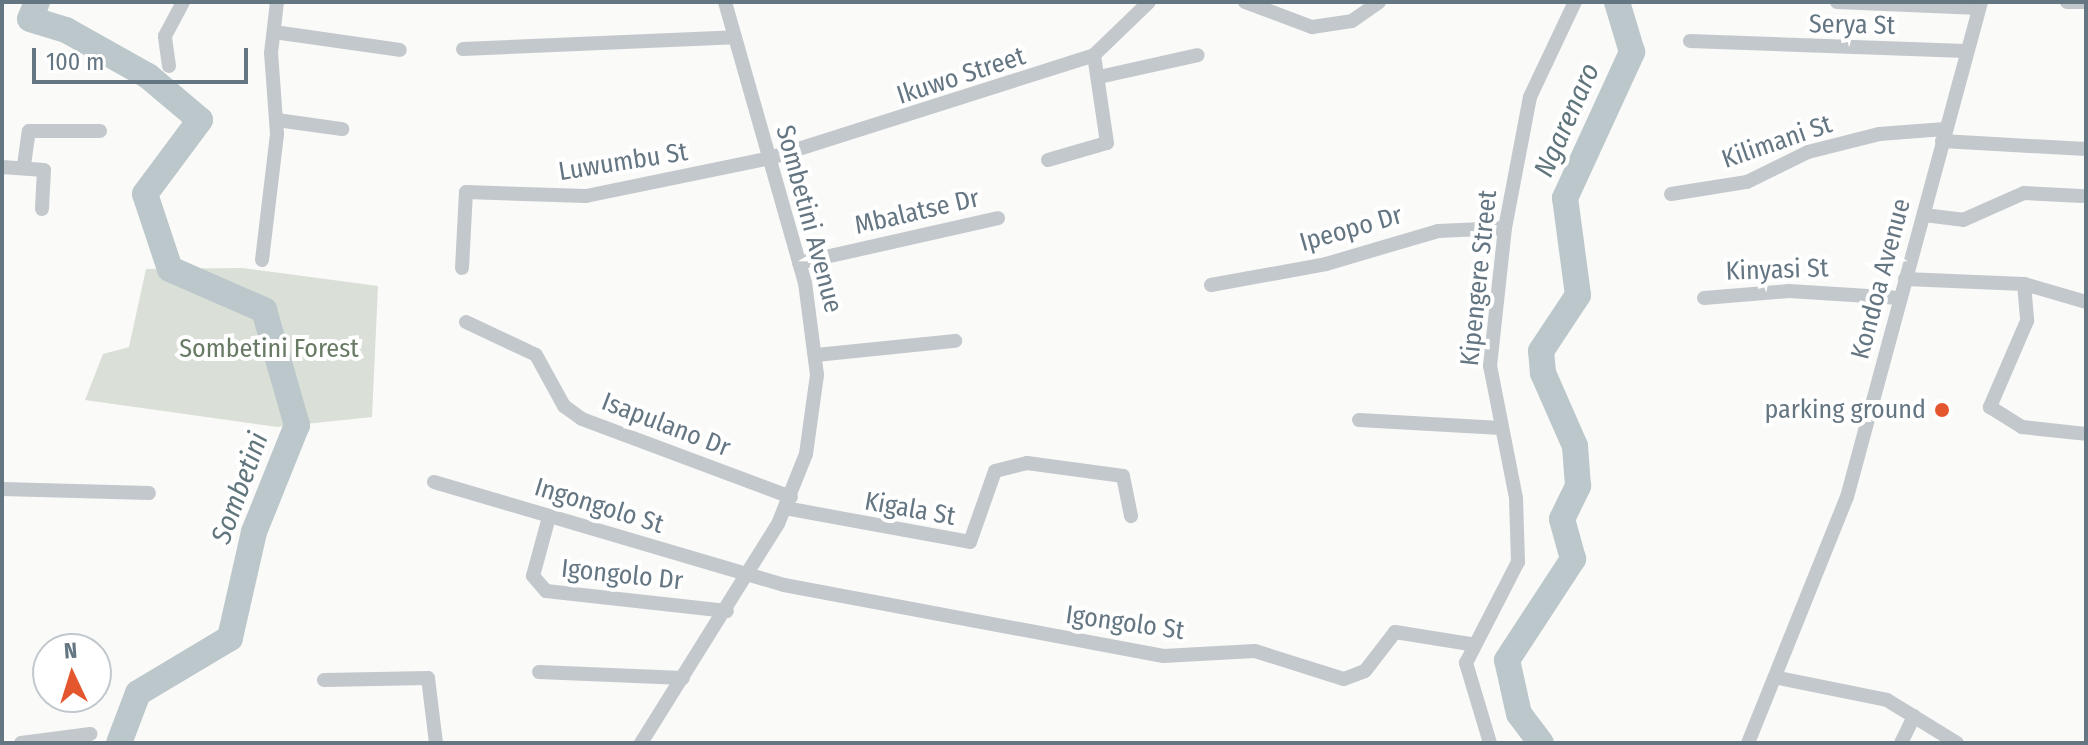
<!DOCTYPE html>
<html>
<head>
<meta charset="utf-8">
<style>
  body { margin:0 }
  #map { position:relative; width:2088px; height:745px; overflow:hidden; background:#fafaf8; font-family:"Fira Sans Condensed",sans-serif }
  div>[style] { position:absolute }
  .green>* { inset:0; background:#dadfd7 }
  .river>* { height:26px; margin:-13px; padding:0 13px; transform-origin:13px; border-radius:13px; background:#bbc7cb }
  .minor>* { height:14px; margin:-7px; padding:0 7px; transform-origin:7px; border-radius:7px; background:#c3c8cc }
  .dots>* { width:22px; height:22px; translate:-50% -50%; box-sizing:border-box; border:4px solid #fff; border-radius:50% }
  span { translate:-50% -50%; white-space:nowrap; text-align:center; line-height:1.15; -webkit-text-stroke:8px #fff; paint-order:stroke }
  .street-label { font-size:26px; color:#657683 }
  .park-label { font-size:26px; color:#687a64 }
  .poi-label { font-size:26px; color:#657683 }
  .right { translate:-100% -50%; text-align:right }
  .water-label { font-size:28px; color:#60757c; font-style:italic }
  .frame { position:absolute; inset:0; border:4px solid #657683; pointer-events:none }
  .north { position:absolute; left:32px; top:633px; width:80px; height:80px; box-sizing:border-box; background:#fff; border:2px solid #c1c8cd; border-radius:50%; rotate:356deg; font-size:22px; font-weight:700; line-height:32px; text-align:center; color:#657683 }
  .north::after { content:''; display:block; margin:auto; width:28px; height:36px; background:#e4572e; clip-path:polygon(50% 0,100% 100%,50% 72%,0 100%) }
  .scale { position:absolute; left:32px; top:48px; width:216px; height:36px; box-sizing:border-box; border:4px solid #657683; border-top:0; padding-left:10px; font-size:24px; line-height:28px; white-space:nowrap; color:#657683; -webkit-text-stroke:6px #fff; paint-order:stroke }
</style>
</head>
<body>
<div id="map">
  <div class="green">
    <div style="clip-path:polygon(242px 268px,378px 286px,372px 417px,277px 427px,85px 400px,103px 354px,129px 347px,146px 269px)"></div>
  </div>
  <div class="river">
    <div style="left:37px;top:2px;width:18px;rotate:112deg"></div>
    <div style="left:30px;top:19px;width:38px;rotate:17deg"></div>
    <div style="left:66px;top:30px;width:94px;rotate:29.3deg"></div>
    <div style="left:148px;top:76px;width:68px;rotate:40.2deg"></div>
    <div style="left:200px;top:120px;width:92px;rotate:126.6deg"></div>
    <div style="left:145px;top:194px;width:79px;rotate:71.6deg"></div>
    <div style="left:170px;top:269px;width:103px;rotate:23.6deg"></div>
    <div style="left:264px;top:310px;width:120px;rotate:74deg"></div>
    <div style="left:297px;top:425px;width:115px;rotate:111.9deg"></div>
    <div style="left:254px;top:532px;width:109px;rotate:102.8deg"></div>
    <div style="left:230px;top:638px;width:107px;rotate:149.1deg"></div>
    <div style="left:138px;top:693px;width:53px;rotate:110.8deg"></div>
    <div style="left:1541px;top:743px;width:36px;rotate:-127deg"></div>
    <div style="left:1519px;top:714px;width:55px;rotate:-102.5deg"></div>
    <div style="left:1507px;top:660px;width:121px;rotate:-56.8deg"></div>
    <div style="left:1573px;top:559px;width:41px;rotate:-105.4deg"></div>
    <div style="left:1562px;top:519px;width:37px;rotate:-64deg"></div>
    <div style="left:1578px;top:486px;width:40px;rotate:-94.3deg"></div>
    <div style="left:1575px;top:446px;width:80px;rotate:-113.7deg"></div>
    <div style="left:1543px;top:373px;width:22px;rotate:-95deg"></div>
    <div style="left:1541px;top:351px;width:67px;rotate:-56.5deg"></div>
    <div style="left:1578px;top:295px;width:98px;rotate:-97.6deg"></div>
    <div style="left:1565px;top:198px;width:161px;rotate:-65.3deg"></div>
    <div style="left:1632px;top:52px;width:52px;rotate:-106.7deg"></div>
  </div>
  <div class="minor">
    <div style="left:1245px;top:2px;width:72px;rotate:20.5deg"></div>
    <div style="left:1312px;top:27px;width:40px;rotate:-8.5deg"></div>
    <div style="left:1352px;top:21px;width:33px;rotate:-35deg"></div>
    <div style="left:1837px;top:2px;width:142px;rotate:2.4deg"></div>
    <div style="left:2067px;top:2px;width:19px"></div>
    <div style="left:274px;top:32px;width:127px;rotate:8.1deg"></div>
    <div style="left:1690px;top:41px;width:276px;rotate:2.1deg"></div>
    <div style="left:463px;top:49px;width:272px;rotate:-2.5deg"></div>
    <div style="left:169px;top:66px;width:30px;rotate:-98deg"></div>
    <div style="left:165px;top:36px;width:38px;rotate:-62deg"></div>
    <div style="left:1099px;top:77px;width:101px;rotate:-12.5deg"></div>
    <div style="left:277px;top:120px;width:66px;rotate:7.9deg"></div>
    <div style="left:1942px;top:141px;width:144px;rotate:3.2deg"></div>
    <div style="left:1048px;top:160px;width:61px;rotate:-16.1deg"></div>
    <div style="left:1107px;top:143px;width:89px;rotate:-98.4deg"></div>
    <div style="left:24px;top:165px;width:34px;rotate:-82deg"></div>
    <div style="left:29px;top:131px;width:71px"></div>
    <div style="left:2px;top:167px;width:42px;rotate:4.1deg"></div>
    <div style="left:44px;top:170px;width:39px;rotate:93deg"></div>
    <div style="left:1671px;top:194px;width:77px;rotate:-9deg"></div>
    <div style="left:1747px;top:182px;width:68px;rotate:-26.2deg"></div>
    <div style="left:1808px;top:152px;width:73px;rotate:-14.2deg"></div>
    <div style="left:1879px;top:134px;width:66px;rotate:-4.3deg"></div>
    <div style="left:1924px;top:215px;width:39px;rotate:7deg"></div>
    <div style="left:1963px;top:220px;width:67px;rotate:-23.9deg"></div>
    <div style="left:2024px;top:193px;width:58px;rotate:3deg"></div>
    <div style="left:262px;top:260px;width:127px;rotate:-83.2deg"></div>
    <div style="left:277px;top:134px;width:81px;rotate:-94.2deg"></div>
    <div style="left:271px;top:53px;width:51px;rotate:-83.3deg"></div>
    <div style="left:799px;top:263px;width:204px;rotate:-12.7deg"></div>
    <div style="left:462px;top:268px;width:76px;rotate:-87deg"></div>
    <div style="left:466px;top:192px;width:120px;rotate:1.9deg"></div>
    <div style="left:586px;top:196px;width:185px;rotate:-11.6deg"></div>
    <div style="left:767px;top:159px;width:343px;rotate:-17.6deg"></div>
    <div style="left:1094px;top:55px;width:76px;rotate:-43.9deg"></div>
    <div style="left:1905px;top:279px;width:119px;rotate:2.4deg"></div>
    <div style="left:2024px;top:284px;width:37px;rotate:85deg"></div>
    <div style="left:2027px;top:321px;width:94px;rotate:113.3deg"></div>
    <div style="left:1990px;top:407px;width:38px;rotate:32deg"></div>
    <div style="left:2022px;top:427px;width:64px;rotate:6.2deg"></div>
    <div style="left:2024px;top:284px;width:65px;rotate:16.2deg"></div>
    <div style="left:1211px;top:285px;width:117px;rotate:-10.3deg"></div>
    <div style="left:1326px;top:264px;width:117px;rotate:-16.4deg"></div>
    <div style="left:1438px;top:231px;width:67px;rotate:-2.6deg"></div>
    <div style="left:1704px;top:298px;width:85px;rotate:-4.7deg"></div>
    <div style="left:1789px;top:291px;width:111px;rotate:3.6deg"></div>
    <div style="left:466px;top:322px;width:77px;rotate:25.2deg"></div>
    <div style="left:536px;top:355px;width:58px;rotate:61.2deg"></div>
    <div style="left:564px;top:406px;width:22px;rotate:36deg"></div>
    <div style="left:582px;top:419px;width:223px;rotate:20.5deg"></div>
    <div style="left:816px;top:355px;width:140px;rotate:-5.8deg"></div>
    <div style="left:1359px;top:420px;width:142px;rotate:3.2deg"></div>
    <div style="left:434px;top:482px;width:365px;rotate:16.4deg"></div>
    <div style="left:784px;top:585px;width:386px;rotate:10.6deg"></div>
    <div style="left:1163px;top:656px;width:92px;rotate:-3.1deg"></div>
    <div style="left:1255px;top:651px;width:93px;rotate:17.5deg"></div>
    <div style="left:1344px;top:679px;width:22px;rotate:-21deg"></div>
    <div style="left:1365px;top:671px;width:49px;rotate:-52.4deg"></div>
    <div style="left:1395px;top:632px;width:76px;rotate:9.1deg"></div>
    <div style="left:2px;top:489px;width:147px;rotate:1.6deg"></div>
    <div style="left:785px;top:508px;width:188px;rotate:10.4deg"></div>
    <div style="left:970px;top:542px;width:75px;rotate:-70.6deg"></div>
    <div style="left:995px;top:471px;width:33px;rotate:-14deg"></div>
    <div style="left:1027px;top:463px;width:97px;rotate:7.7deg"></div>
    <div style="left:1123px;top:476px;width:41px;rotate:78.7deg"></div>
    <div style="left:549px;top:517px;width:61px;rotate:105.2deg"></div>
    <div style="left:533px;top:576px;width:20px;rotate:49deg"></div>
    <div style="left:546px;top:591px;width:182px;rotate:6.3deg"></div>
    <div style="left:539px;top:672px;width:144px;rotate:2.4deg"></div>
    <div style="left:1779px;top:678px;width:110px;rotate:11.5deg"></div>
    <div style="left:1887px;top:700px;width:82px;rotate:31.6deg"></div>
    <div style="left:324px;top:680px;width:104px;rotate:-1.1deg"></div>
    <div style="left:428px;top:678px;width:65px;rotate:83deg"></div>
    <div style="left:21px;top:743px;width:70px;rotate:-7.4deg"></div>
    <div style="left:641px;top:743px;width:258px;rotate:-58deg"></div>
    <div style="left:778px;top:524px;width:75px;rotate:-68.2deg"></div>
    <div style="left:806px;top:454px;width:80px;rotate:-82.1deg"></div>
    <div style="left:817px;top:375px;width:93px;rotate:-97.4deg"></div>
    <div style="left:805px;top:283px;width:292px;rotate:-105.9deg"></div>
    <div style="left:1490px;top:743px;width:84px;rotate:-106.7deg"></div>
    <div style="left:1466px;top:663px;width:114px;rotate:-62.8deg"></div>
    <div style="left:1518px;top:562px;width:64px;rotate:-91.8deg"></div>
    <div style="left:1516px;top:498px;width:135px;rotate:-101.1deg"></div>
    <div style="left:1490px;top:366px;width:139px;rotate:-83.8deg"></div>
    <div style="left:1505px;top:228px;width:133px;rotate:-79.2deg"></div>
    <div style="left:1530px;top:97px;width:105px;rotate:-64.7deg"></div>
    <div style="left:1748px;top:743px;width:265px;rotate:-68.1deg"></div>
    <div style="left:1847px;top:497px;width:513px;rotate:-74.85deg"></div>
    <div style="left:1901px;top:743px;width:30px;rotate:-64deg"></div>
  </div>
  <div class="dots">
    <div style="left:1942px;top:410px;background:#e4572e"></div>
  </div>
  <div class="street-label">
    <span style="left:1852px;top:25px;rotate:1deg">Serya St</span>
    <span style="left:961px;top:76px;rotate:-18deg">Ikuwo Street</span>
    <span style="left:1777px;top:142px;rotate:-19deg">Kilimani St</span>
    <span style="left:623px;top:162px;rotate:-9deg">Luwumbu St</span>
    <span style="left:917px;top:212px;rotate:-13deg">Mbalatse Dr</span>
    <span style="left:809px;top:219px;rotate:75deg">Sombetini Avenue</span>
    <span style="left:1351px;top:229px;rotate:-16deg">Ipeopo Dr</span>
    <span style="left:1777px;top:270px;rotate:-2deg">Kinyasi St</span>
    <span style="left:1479px;top:278px;rotate:-84deg">Kipengere Street</span>
    <span style="left:1881px;top:279px;rotate:-75deg">Kondoa Avenue</span>
    <span style="left:666px;top:425px;rotate:21deg">Isapulano Dr</span>
    <span style="left:599px;top:506px;rotate:17deg">Ingongolo St</span>
    <span style="left:910px;top:509px;rotate:10deg">Kigala St</span>
    <span style="left:622px;top:575px;rotate:6deg">Igongolo Dr</span>
    <span style="left:1125px;top:623px;rotate:8deg">Igongolo St</span>
  </div>
  <div class="park-label">
    <span style="left:269px;top:349px">Sombetini Forest</span>
  </div>
  <div class="poi-label">
    <span class="right" style="left:1926px;top:410px">parking ground</span>
  </div>
  <div class="water-label">
    <span style="left:1567px;top:120px;rotate:-66deg">Ngarenaro</span>
    <span style="left:240px;top:488px;rotate:-70deg">Sombetini</span>
  </div>
  <div class="frame"></div>
  <div class="north">N</div>
  <div class="scale">100 m</div>
</div>
</body>
</html>
